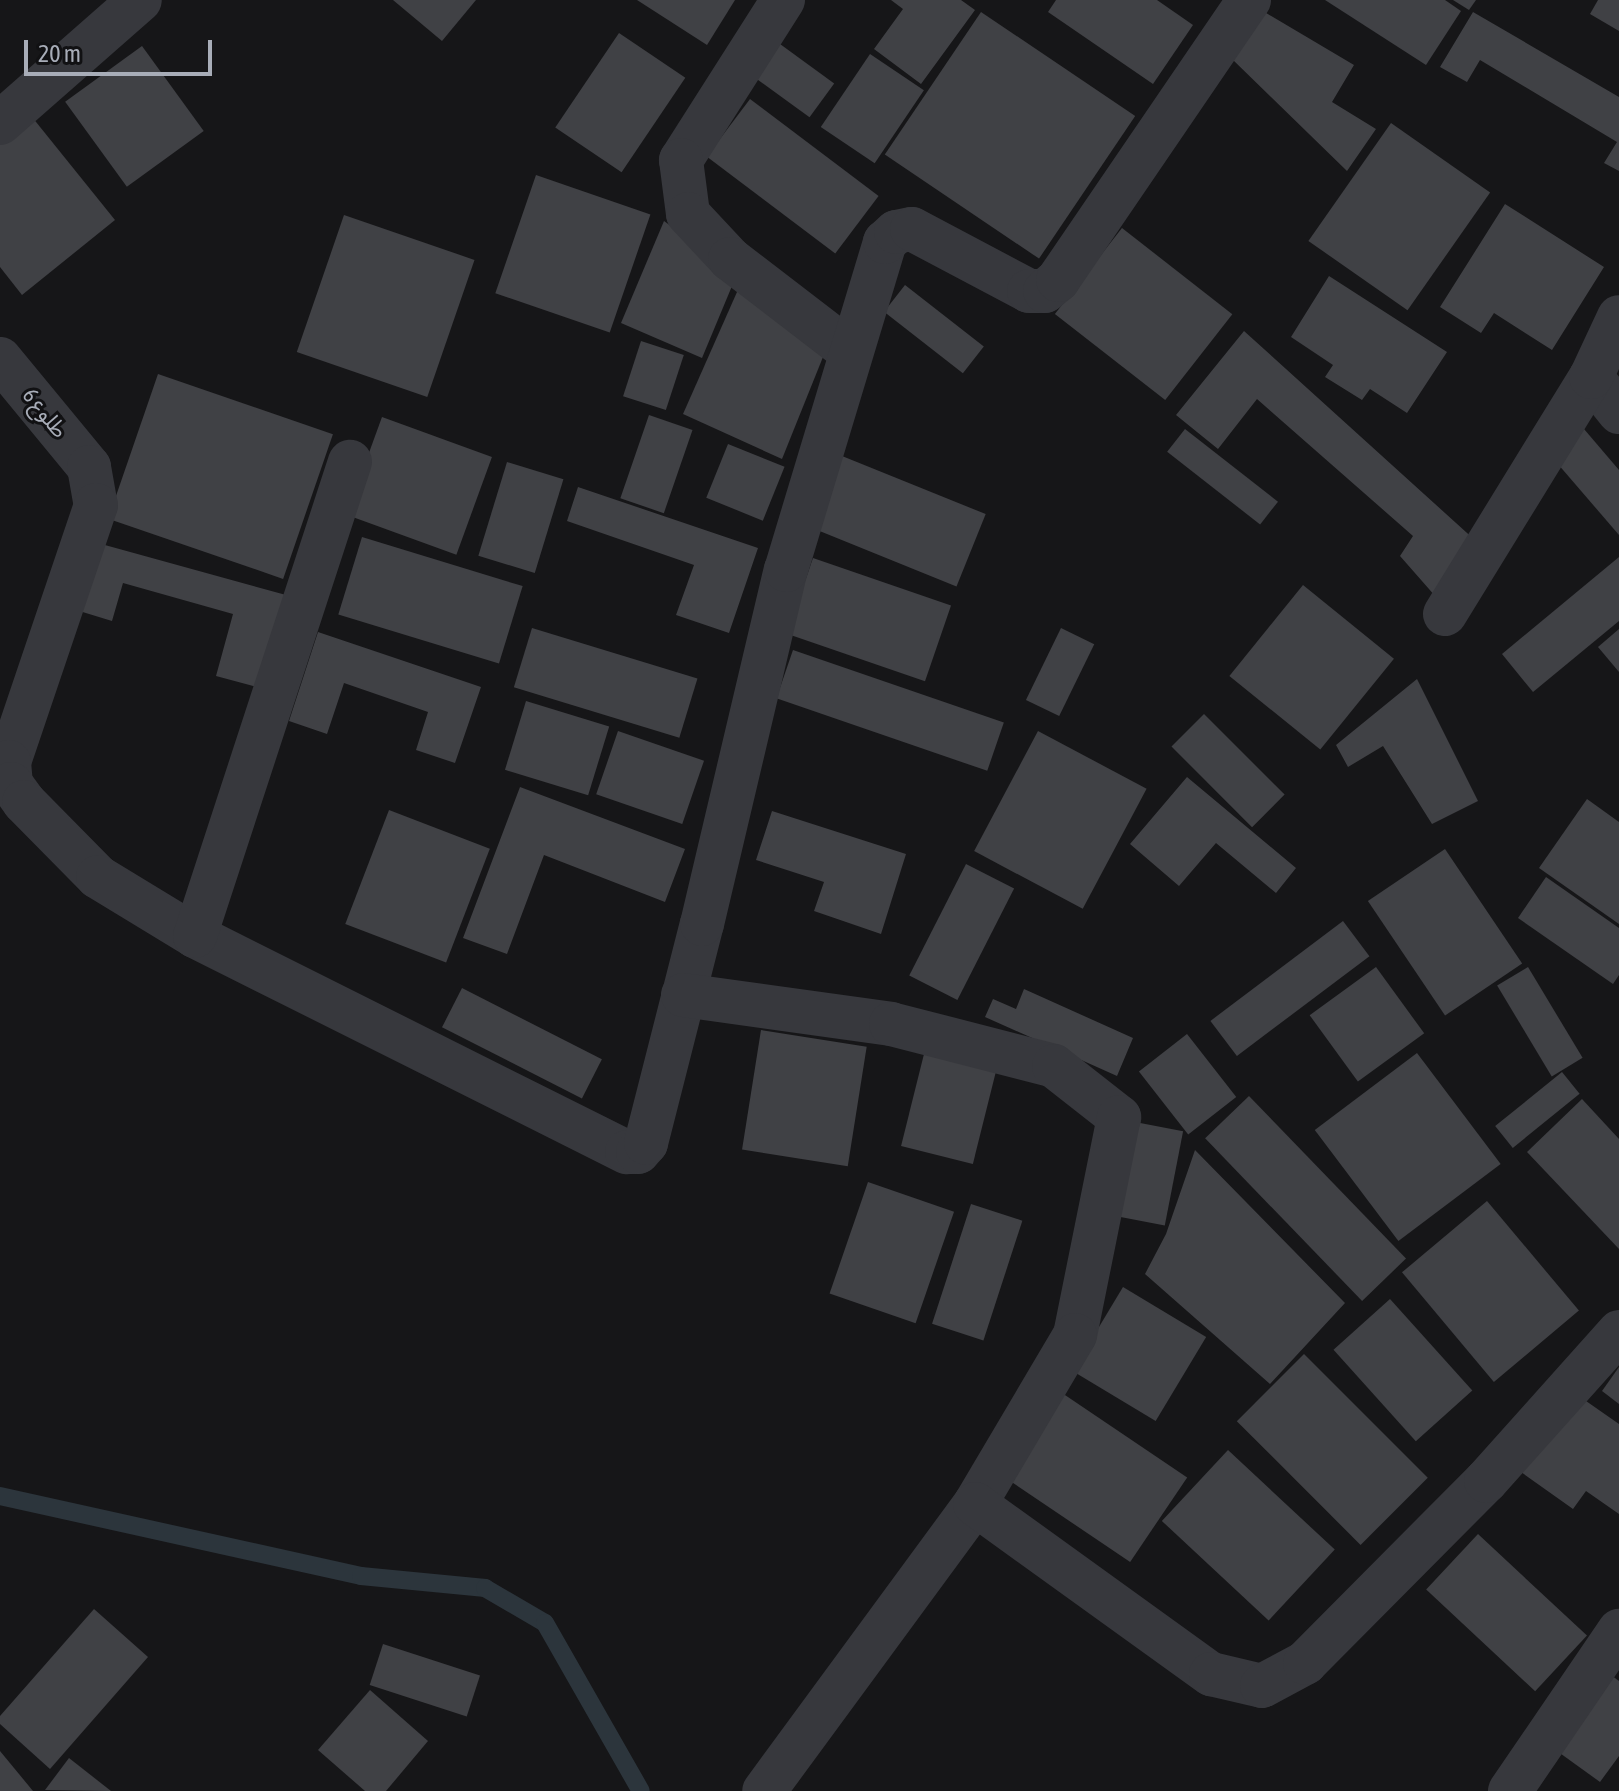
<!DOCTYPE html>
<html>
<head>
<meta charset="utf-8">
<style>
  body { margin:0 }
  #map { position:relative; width:1619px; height:1791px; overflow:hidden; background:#161618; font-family:"Asap Condensed","Noto Sans Arabic",sans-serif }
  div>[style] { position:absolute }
  .stream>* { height:18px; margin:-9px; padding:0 9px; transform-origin:9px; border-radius:9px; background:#2c353c }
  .building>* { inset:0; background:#404145; transform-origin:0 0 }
  .minor>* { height:44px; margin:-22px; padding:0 22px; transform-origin:22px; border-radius:22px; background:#37383d }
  span { translate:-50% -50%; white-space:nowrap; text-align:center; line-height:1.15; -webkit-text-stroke:6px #111113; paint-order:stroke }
  .street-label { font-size:22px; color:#a8adb8 }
  .scale { position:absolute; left:24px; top:40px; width:188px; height:36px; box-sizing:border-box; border:4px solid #a8adb8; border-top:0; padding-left:10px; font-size:24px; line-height:28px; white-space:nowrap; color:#a8adb8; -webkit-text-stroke:6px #111113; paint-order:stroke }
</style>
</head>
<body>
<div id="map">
  <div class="stream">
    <div style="left:0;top:1496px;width:370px;rotate:12.5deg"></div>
    <div style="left:361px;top:1576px;width:125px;rotate:5.5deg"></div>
    <div style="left:485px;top:1588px;width:69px;rotate:30.3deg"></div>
    <div style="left:545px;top:1623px;width:193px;rotate:60.3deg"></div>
  </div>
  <div class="building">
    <div style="clip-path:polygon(393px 0,476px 0,442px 41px)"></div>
    <div style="clip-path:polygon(637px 0,735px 0,707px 45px)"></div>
    <div style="clip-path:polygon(891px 0,961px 0,975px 10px,921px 84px,874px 49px,903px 9px)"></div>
    <div style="clip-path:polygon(1056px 0,1157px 0,1193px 25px,1153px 84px,1048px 12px)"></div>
    <div style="clip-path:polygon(1325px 0,1445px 0,1461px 11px,1426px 65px)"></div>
    <div style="clip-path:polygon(1453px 0,1476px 0,1469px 10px)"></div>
    <div style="clip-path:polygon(1598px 0,1619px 0,1619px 31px,1590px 14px)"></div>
    <div style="clip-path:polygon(1261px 10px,1354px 65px,1332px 102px,1376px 129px,1347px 171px,1232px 59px)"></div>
    <div style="left:981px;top:12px;width:186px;height:172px;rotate:34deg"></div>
    <div style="clip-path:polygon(1473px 12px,1619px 97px,1619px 171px,1604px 163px,1617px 142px,1480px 60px,1467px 82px,1440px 67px)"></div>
    <div style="left:619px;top:33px;width:80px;height:114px;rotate:34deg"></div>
    <div style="left:780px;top:44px;width:67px;height:42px;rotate:36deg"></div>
    <div style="left:142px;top:46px;width:105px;height:95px;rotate:54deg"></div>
    <div style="left:870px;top:54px;width:65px;height:88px;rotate:34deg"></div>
    <div style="left:750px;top:99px;width:161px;height:72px;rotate:37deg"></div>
    <div style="clip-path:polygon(28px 112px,115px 220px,22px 295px,0 267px,0 135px)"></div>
    <div style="left:1391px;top:123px;width:121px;height:144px;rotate:35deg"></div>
    <div style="left:536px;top:175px;width:121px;height:125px;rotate:19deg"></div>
    <div style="clip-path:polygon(1505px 204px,1604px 267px,1552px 350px,1494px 313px,1481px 333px,1440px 307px)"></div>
    <div style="left:344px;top:215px;width:138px;height:145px;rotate:19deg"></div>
    <div style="clip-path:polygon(664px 221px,737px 274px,702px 358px,621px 323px)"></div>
    <div style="left:1122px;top:228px;width:140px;height:109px;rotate:38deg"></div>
    <div style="clip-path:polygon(1329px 276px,1447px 352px,1407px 413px,1370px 389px,1362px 400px,1325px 377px,1333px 365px,1291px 337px)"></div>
    <div style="clip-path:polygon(741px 283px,827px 347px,782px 459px,683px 414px)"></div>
    <div style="left:905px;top:285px;width:100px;height:34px;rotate:38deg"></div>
    <div style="clip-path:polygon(1244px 331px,1477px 542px,1436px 597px,1400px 556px,1413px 536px,1257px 399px,1218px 449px,1176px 415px)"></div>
    <div style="left:641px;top:341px;width:45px;height:58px;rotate:18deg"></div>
    <div style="left:158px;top:374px;width:185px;height:153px;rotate:19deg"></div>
    <div style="left:649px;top:415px;width:46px;height:88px;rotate:19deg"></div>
    <div style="left:382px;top:417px;width:117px;height:104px;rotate:20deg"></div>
    <div style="left:1185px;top:429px;width:118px;height:29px;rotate:38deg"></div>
    <div style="clip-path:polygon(1584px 429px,1619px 470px,1619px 535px,1551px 456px)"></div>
    <div style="left:728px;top:444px;width:61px;height:58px;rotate:22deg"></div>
    <div style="left:842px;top:456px;width:155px;height:78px;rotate:22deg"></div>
    <div style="left:507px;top:462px;width:59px;height:98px;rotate:17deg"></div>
    <div style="clip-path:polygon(578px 487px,758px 548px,729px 633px,676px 615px,694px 565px,567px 521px)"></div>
    <div style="left:362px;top:537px;width:168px;height:81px;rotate:17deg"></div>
    <div style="clip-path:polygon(94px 542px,286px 595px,261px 688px,216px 676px,233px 614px,123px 583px,112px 621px,76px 610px)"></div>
    <div style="clip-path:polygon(1619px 557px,1619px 621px,1533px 692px,1502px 654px)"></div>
    <div style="left:813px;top:558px;width:146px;height:80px;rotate:19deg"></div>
    <div style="left:1303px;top:585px;width:117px;height:117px;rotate:39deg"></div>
    <div style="left:532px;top:628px;width:173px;height:62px;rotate:17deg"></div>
    <div style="left:1061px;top:628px;width:37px;height:80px;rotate:26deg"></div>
    <div style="clip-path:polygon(1619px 629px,1619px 672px,1598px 647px)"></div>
    <div style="clip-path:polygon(318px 632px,481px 687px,455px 763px,416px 750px,428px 712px,344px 683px,327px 734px,289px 721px)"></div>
    <div style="left:793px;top:650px;width:223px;height:51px;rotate:19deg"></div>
    <div style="clip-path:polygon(1417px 679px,1478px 801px,1432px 824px,1383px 746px,1348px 767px,1336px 745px)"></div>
    <div style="left:526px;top:701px;width:87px;height:72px;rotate:17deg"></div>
    <div style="left:1204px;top:714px;width:114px;height:46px;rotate:45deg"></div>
    <div style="left:618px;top:731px;width:91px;height:67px;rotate:19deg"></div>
    <div style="left:1038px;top:731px;width:123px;height:136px;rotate:28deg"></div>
    <div style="clip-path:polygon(1187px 777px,1296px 868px,1276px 893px,1216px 843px,1179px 886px,1130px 844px)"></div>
    <div style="clip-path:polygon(520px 787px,685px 849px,665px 902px,544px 855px,507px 954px,463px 938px)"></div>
    <div style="clip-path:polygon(1587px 799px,1619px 822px,1619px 924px,1539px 868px)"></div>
    <div style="left:389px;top:810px;width:108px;height:122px;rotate:21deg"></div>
    <div style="clip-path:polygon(772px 811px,906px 854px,881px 934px,814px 911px,824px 882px,756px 860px)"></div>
    <div style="left:1445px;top:849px;width:138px;height:93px;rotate:56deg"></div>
    <div style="left:966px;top:864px;width:54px;height:125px;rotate:27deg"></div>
    <div style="clip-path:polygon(1546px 877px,1619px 928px,1619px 975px,1613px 984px,1518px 918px)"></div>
    <div style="left:1343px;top:921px;width:44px;height:166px;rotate:53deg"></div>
    <div style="left:1376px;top:967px;width:82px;height:82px;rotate:54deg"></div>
    <div style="left:1528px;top:967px;width:106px;height:36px;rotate:59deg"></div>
    <div style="left:462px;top:988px;width:157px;height:44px;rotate:27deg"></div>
    <div style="clip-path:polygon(1024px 989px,1133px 1038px,1117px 1076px,985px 1017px,993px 999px,1016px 1009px)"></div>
    <div style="left:761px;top:1030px;width:107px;height:121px;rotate:9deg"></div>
    <div style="left:1187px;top:1034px;width:80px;height:61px;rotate:52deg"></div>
    <div style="left:925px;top:1050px;width:74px;height:99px;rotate:14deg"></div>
    <div style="left:1417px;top:1053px;width:139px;height:128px;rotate:53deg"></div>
    <div style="left:1562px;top:1072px;width:28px;height:86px;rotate:51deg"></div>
    <div style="left:1249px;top:1096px;width:226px;height:61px;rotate:46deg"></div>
    <div style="clip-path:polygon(1582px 1099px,1619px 1139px,1619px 1249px,1527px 1152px)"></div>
    <div style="left:1135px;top:1122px;width:49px;height:96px;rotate:11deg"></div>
    <div style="clip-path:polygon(1195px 1150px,1345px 1303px,1270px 1384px,1145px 1274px,1166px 1234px)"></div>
    <div style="left:868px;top:1182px;width:91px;height:118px;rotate:19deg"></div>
    <div style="left:1487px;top:1201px;width:143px;height:111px;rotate:50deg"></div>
    <div style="left:971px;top:1204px;width:54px;height:126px;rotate:18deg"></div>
    <div style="left:1123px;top:1287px;width:97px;height:98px;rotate:31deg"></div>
    <div style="left:1390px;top:1299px;width:123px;height:76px;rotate:48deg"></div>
    <div style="left:1304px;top:1354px;width:175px;height:95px;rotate:45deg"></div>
    <div style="clip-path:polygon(1619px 1367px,1619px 1404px,1602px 1391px)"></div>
    <div style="left:1062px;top:1393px;width:151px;height:102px;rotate:34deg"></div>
    <div style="clip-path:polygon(1576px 1394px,1619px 1424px,1619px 1514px,1586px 1491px,1573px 1509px,1521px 1472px)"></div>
    <div style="left:1228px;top:1450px;width:146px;height:97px;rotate:43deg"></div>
    <div style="left:1478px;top:1534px;width:149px;height:76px;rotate:43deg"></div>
    <div style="clip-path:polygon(94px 1609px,148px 1657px,50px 1769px,0 1724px,0 1716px)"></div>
    <div style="left:383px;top:1644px;width:102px;height:43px;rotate:18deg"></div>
    <div style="clip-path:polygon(1611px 1675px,1619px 1681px,1619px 1756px,1600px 1782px,1557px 1751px)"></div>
    <div style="clip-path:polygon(370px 1690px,428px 1741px,386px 1791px,365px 1791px,318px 1750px)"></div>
    <div style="clip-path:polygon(0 1751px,33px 1791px,0 1791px)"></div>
    <div style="clip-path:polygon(69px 1758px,111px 1791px,45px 1790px)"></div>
  </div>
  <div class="minor">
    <div style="left:783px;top:0;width:190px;rotate:122.5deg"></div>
    <div style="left:681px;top:160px;width:54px;rotate:82.6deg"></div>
    <div style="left:688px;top:214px;width:62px;rotate:47deg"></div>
    <div style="left:730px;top:259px;width:151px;rotate:37.5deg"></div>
    <div style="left:0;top:123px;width:186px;rotate:-41.3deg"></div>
    <div style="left:0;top:359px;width:140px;rotate:50.5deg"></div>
    <div style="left:89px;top:467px;width:39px;rotate:80deg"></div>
    <div style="left:96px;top:505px;width:271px;rotate:108.7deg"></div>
    <div style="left:9px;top:762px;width:22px;rotate:85deg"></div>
    <div style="left:11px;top:784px;width:22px;rotate:54deg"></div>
    <div style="left:24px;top:802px;width:105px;rotate:45.4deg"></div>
    <div style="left:98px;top:877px;width:114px;rotate:31.3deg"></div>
    <div style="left:195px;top:936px;width:483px;rotate:26.6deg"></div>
    <div style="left:627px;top:1152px;width:11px"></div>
    <div style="left:638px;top:1152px;width:12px;rotate:-48deg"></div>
    <div style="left:646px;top:1143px;width:226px;rotate:-75.7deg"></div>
    <div style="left:702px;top:924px;width:364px;rotate:-76.7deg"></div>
    <div style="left:786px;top:570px;width:343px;rotate:-73.2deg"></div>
    <div style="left:885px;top:242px;width:15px;rotate:-42deg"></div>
    <div style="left:896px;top:232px;width:16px;rotate:-11deg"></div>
    <div style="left:912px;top:229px;width:132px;rotate:27.9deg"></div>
    <div style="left:1029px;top:291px;width:16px"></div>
    <div style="left:1045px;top:291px;width:17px;rotate:-40deg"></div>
    <div style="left:1058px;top:280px;width:339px;rotate:-55.7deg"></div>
    <div style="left:1591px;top:377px;width:45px;rotate:51.3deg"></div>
    <div style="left:1445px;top:614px;width:278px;rotate:-58.4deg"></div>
    <div style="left:1591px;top:377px;width:66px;rotate:-65deg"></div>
    <div style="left:195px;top:936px;width:499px;rotate:-71.9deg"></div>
    <div style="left:683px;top:995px;width:210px;rotate:7.9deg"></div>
    <div style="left:891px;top:1024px;width:168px;rotate:14.4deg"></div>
    <div style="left:1054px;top:1066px;width:83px;rotate:38.1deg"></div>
    <div style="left:1119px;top:1117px;width:222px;rotate:101.4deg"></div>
    <div style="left:1075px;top:1335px;width:196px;rotate:120.6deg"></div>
    <div style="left:975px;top:1504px;width:356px;rotate:126.3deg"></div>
    <div style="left:975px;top:1504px;width:291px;rotate:35.8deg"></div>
    <div style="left:1211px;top:1674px;width:52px;rotate:13.2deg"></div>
    <div style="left:1262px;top:1686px;width:49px;rotate:-28.1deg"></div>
    <div style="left:1305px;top:1663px;width:257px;rotate:-45.2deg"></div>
    <div style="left:1486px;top:1481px;width:200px;rotate:-48.2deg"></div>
    <div style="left:1510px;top:1791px;width:194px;rotate:-55.7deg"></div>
  </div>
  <div class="street-label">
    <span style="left:45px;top:413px;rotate:51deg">طلوع 6</span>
  </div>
  <div class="scale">20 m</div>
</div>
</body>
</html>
